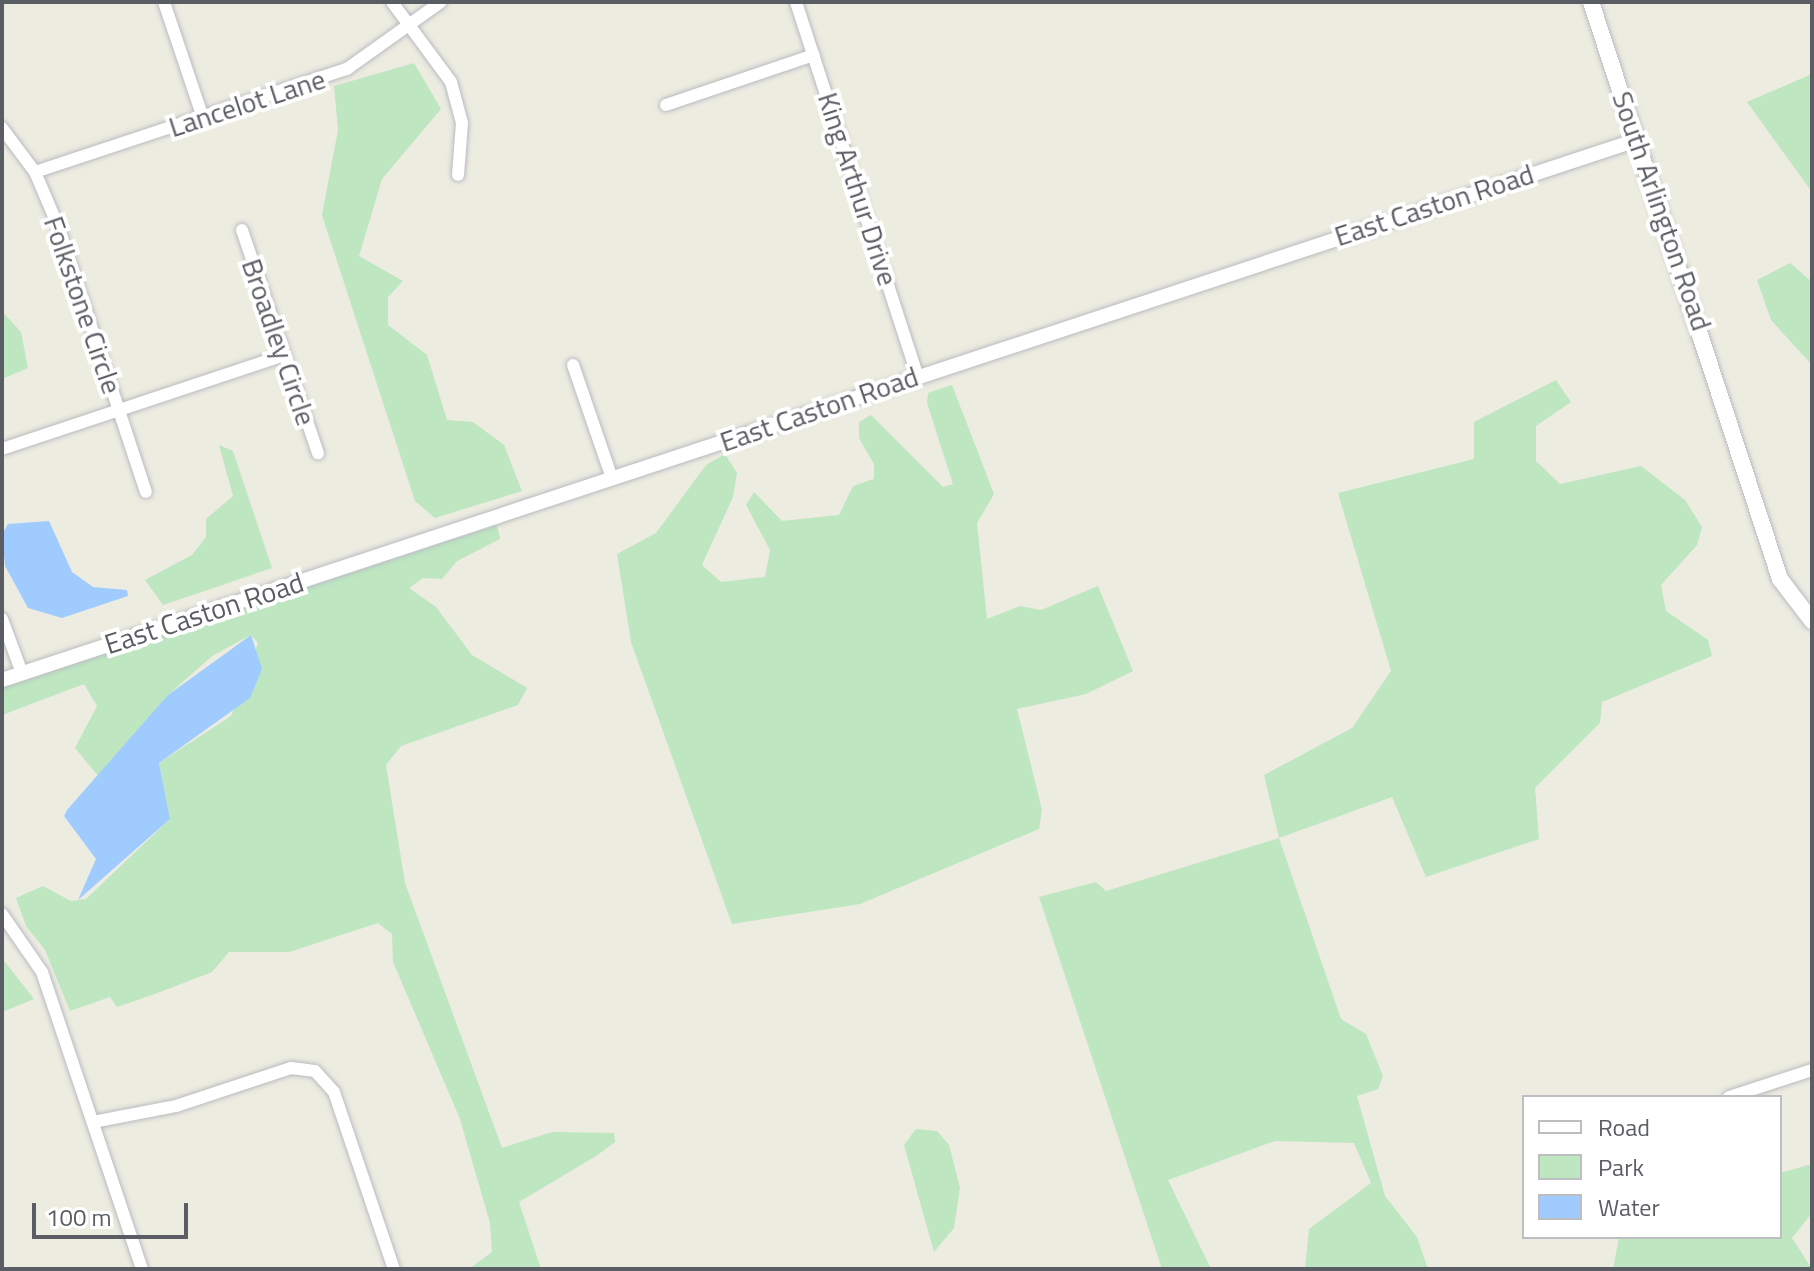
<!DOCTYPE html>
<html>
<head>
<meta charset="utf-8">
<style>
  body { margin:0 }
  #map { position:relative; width:1814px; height:1271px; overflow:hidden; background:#edece1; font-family:"Titillium Web",sans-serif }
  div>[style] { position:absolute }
  .green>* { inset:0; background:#bde6c1 }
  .water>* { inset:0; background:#a0cbff }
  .roads { filter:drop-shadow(0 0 2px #b9bbc1) drop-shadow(0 0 2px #b9bbc1) }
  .minor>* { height:12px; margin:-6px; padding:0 6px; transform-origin:6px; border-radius:6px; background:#fff }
  .tertiary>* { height:14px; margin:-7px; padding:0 7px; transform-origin:7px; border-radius:7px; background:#fff }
  .secondary>* { height:16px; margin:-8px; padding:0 8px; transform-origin:8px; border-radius:8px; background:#fff }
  span { translate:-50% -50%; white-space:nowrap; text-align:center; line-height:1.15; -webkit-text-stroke:8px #fff; paint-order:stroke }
  .street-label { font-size:28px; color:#5a5d63 }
  .frame { position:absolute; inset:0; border:4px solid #5a5d63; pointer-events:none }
  .legend { position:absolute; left:1522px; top:1095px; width:260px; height:144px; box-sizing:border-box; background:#fff; border:2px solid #bdbec1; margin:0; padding:10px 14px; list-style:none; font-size:24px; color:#5a5d63 }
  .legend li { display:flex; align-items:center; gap:16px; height:40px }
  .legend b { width:40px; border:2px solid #bdbec1 }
  .scale { position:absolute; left:32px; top:1203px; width:156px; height:36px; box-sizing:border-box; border:4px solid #5a5d63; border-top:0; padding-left:10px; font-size:24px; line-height:28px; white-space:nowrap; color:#5a5d63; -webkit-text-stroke:6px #fff; paint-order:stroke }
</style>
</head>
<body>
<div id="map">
  <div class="green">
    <div style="clip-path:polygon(414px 63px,441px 109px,382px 179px,359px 256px,403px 281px,388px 297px,388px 325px,427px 355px,447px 420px,473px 422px,504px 445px,522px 491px,435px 518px,415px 501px,322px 215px,338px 130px,334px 86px)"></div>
    <div style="clip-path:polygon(1812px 74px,1812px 192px,1747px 102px)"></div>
    <div style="clip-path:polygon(1790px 263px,1812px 282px,1812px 365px,1771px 320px,1757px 280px)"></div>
    <div style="clip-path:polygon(2px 311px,21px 332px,28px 368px,2px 379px)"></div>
    <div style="clip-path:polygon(1556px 380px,1571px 402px,1536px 426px,1536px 461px,1560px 484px,1641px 466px,1685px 500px,1702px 527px,1697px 545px,1661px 585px,1666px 611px,1708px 640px,1712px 656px,1602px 702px,1600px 723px,1535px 788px,1539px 839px,1426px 877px,1392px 797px,1279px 838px,1341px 1019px,1366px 1034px,1383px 1076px,1378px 1089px,1357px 1096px,1385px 1196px,1417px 1237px,1428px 1269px,1305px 1269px,1309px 1229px,1371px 1183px,1354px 1143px,1275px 1141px,1168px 1180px,1211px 1269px,1162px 1269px,1039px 897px,1096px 882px,1106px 891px,1279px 838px,1264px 775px,1352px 728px,1391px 671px,1338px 493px,1474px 459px,1474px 422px)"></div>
    <div style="clip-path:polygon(952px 385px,994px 494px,977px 523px,987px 619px,1020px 606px,1041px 610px,1098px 586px,1133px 671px,1086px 694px,1017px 709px,1042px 810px,1039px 829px,860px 904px,732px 924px,631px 642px,617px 554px,656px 533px,706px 465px,725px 454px,737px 473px,733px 497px,702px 565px,721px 582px,765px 577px,770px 550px,746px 505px,754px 492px,782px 521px,839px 515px,853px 486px,874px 479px,874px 464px,859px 438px,859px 422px,871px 415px,943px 487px,953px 484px,927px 403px,928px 393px)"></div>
    <div style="clip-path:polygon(219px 445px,233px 451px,272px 568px,163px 605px,145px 580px,192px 555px,206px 537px,206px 519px,233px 496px)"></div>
    <div style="clip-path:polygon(497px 525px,500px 539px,457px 561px,442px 579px,423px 578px,409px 588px,436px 607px,472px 655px,527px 688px,518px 705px,401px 746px,386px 765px,405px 883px,502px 1148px,552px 1132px,614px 1133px,615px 1142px,596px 1156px,519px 1202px,541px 1269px,469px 1269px,492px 1252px,490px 1223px,460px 1119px,393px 962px,392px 934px,378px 923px,289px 952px,229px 952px,212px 972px,163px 991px,117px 1007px,110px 997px,70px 1011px,45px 950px,26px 926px,16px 898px,43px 886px,71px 901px,86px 899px,170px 819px,159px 763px,231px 716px,258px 643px,251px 635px,212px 656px,168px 695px,100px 778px,75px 748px,97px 706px,84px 684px,2px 715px,2px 688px)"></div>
    <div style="clip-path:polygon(2px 958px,34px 999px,2px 1012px)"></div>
    <div style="clip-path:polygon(916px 1129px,937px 1131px,949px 1145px,960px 1188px,954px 1228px,934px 1252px,904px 1145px)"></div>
    <div style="clip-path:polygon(1812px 1164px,1812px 1213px,1792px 1238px,1812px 1269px,1613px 1269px,1619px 1237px,1780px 1237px,1780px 1173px)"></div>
  </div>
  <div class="water">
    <div style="clip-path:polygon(49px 521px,72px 572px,93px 587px,127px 590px,128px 596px,62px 618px,28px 608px,5px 566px,2px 534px,8px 524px)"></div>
    <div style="clip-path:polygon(251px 635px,262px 669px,250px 698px,159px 763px,170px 819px,78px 900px,96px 859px,64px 816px,67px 810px,168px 695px)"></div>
  </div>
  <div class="roads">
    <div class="minor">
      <div style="left:164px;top:2px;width:122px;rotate:71.4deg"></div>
      <div style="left:392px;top:2px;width:99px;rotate:53.6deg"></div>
      <div style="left:451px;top:82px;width:42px;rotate:75deg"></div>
      <div style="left:462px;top:123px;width:52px;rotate:94.4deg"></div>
      <div style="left:796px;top:2px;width:394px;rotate:72deg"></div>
      <div style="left:666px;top:105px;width:156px;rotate:-18.7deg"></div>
      <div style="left:2px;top:128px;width:55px;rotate:53.1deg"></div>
      <div style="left:35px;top:172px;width:59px;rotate:66.9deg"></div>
      <div style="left:58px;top:226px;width:280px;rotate:71.7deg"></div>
      <div style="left:35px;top:172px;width:329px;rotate:-18.3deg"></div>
      <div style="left:347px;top:69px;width:115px;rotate:-35.5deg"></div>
      <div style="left:242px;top:230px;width:236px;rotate:71.2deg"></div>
      <div style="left:573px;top:365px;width:120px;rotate:71deg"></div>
      <div style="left:2px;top:449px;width:295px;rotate:-18.4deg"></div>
      <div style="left:2px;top:619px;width:58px;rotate:69.7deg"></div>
      <div style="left:2px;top:914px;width:70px;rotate:55.4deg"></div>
      <div style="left:42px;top:972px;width:313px;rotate:71.4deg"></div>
      <div style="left:1729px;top:1097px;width:87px;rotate:-18deg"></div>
      <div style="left:93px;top:1122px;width:85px;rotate:-10.9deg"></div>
      <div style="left:176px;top:1106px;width:121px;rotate:-18.3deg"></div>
      <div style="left:291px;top:1068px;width:24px;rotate:7deg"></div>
      <div style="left:315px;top:1071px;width:28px;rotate:48deg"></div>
      <div style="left:334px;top:1092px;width:187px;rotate:71.3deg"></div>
    </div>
    <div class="tertiary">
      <div style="left:2px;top:680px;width:1722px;rotate:-18.28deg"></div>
    </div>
    <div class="secondary">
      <div style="left:1591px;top:2px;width:607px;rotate:71.86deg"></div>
      <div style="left:1780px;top:579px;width:53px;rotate:52.7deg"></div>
    </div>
  </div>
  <div class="street-label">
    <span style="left:247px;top:103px;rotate:-18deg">Lancelot Lane</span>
    <span style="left:858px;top:189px;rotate:72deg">King Arthur Drive</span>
    <span style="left:1434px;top:205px;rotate:-18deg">East Caston Road</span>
    <span style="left:1662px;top:211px;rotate:71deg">South Arlington Road</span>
    <span style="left:83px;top:305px;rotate:71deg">Folkstone Circle</span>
    <span style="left:279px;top:342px;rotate:71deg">Broadley Circle</span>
    <span style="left:819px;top:409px;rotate:-19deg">East Caston Road</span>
    <span style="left:204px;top:613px;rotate:-18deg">East Caston Road</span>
  </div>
  <div class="frame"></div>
  <ul class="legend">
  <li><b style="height:10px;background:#fff"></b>Road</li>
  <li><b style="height:22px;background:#bde6c1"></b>Park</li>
  <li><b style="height:22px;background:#a0cbff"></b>Water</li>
  </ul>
  <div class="scale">100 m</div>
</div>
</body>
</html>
